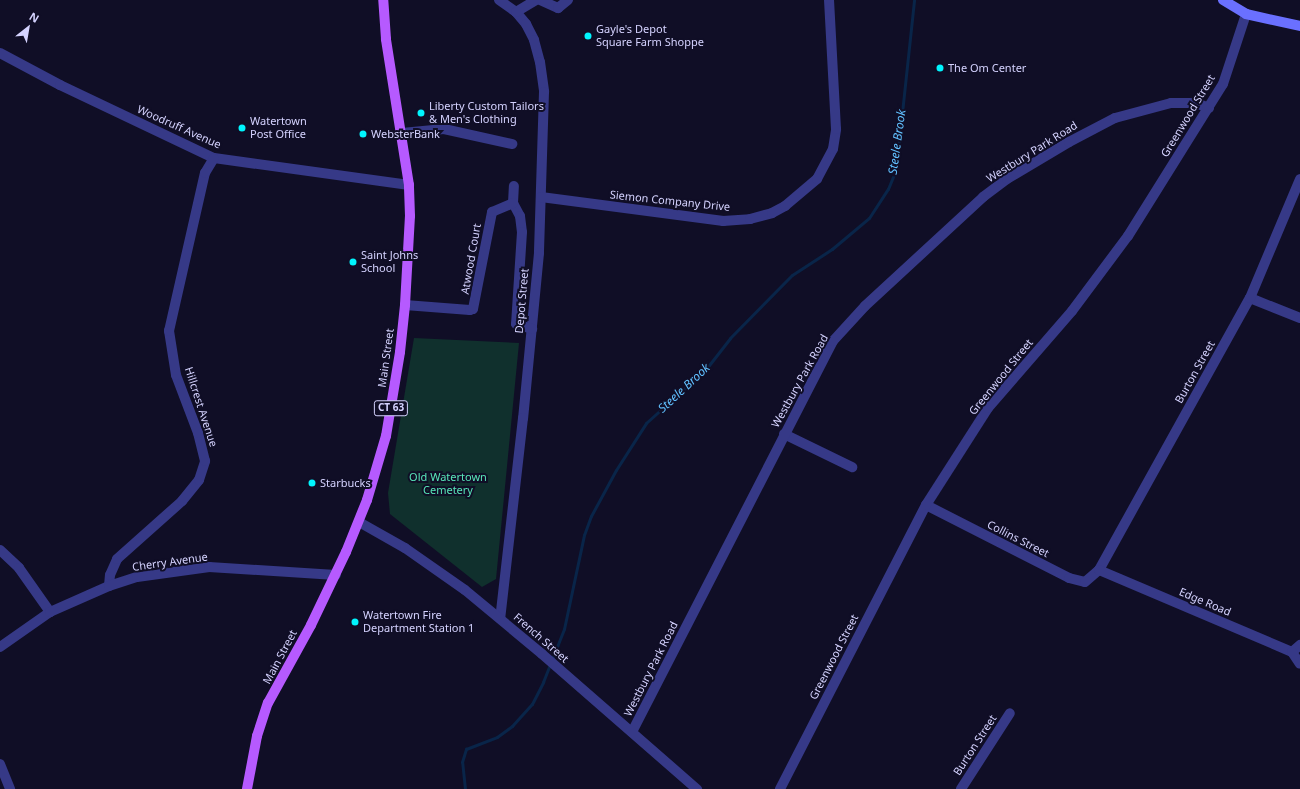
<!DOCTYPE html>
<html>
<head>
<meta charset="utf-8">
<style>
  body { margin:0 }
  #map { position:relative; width:1300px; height:789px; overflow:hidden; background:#100e26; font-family:"Noto Sans",sans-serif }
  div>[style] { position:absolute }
  .green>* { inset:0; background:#10302d }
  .stream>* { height:3px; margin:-1.5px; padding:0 1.5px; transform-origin:1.5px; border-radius:1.5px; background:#092549 }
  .minor>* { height:10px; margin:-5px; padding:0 5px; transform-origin:5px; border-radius:5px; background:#363987 }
  .tertiary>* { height:10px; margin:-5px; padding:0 5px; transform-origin:5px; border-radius:5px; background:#363987 }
  .secondary>* { height:10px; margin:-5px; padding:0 5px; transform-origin:5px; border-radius:5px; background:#6a70ff }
  .primary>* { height:10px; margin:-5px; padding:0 5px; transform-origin:5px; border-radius:5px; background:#b65aff }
  .dots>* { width:11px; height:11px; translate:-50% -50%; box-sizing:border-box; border:2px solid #100e26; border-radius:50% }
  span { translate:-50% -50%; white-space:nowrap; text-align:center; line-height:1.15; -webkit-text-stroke:4px #100e26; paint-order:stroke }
  .shield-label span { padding:1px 3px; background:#100e26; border:1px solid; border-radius:3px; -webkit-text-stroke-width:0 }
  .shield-label { font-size:10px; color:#d5d3ff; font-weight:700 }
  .poi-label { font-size:11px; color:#d5d3ff }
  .left { translate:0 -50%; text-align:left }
  .street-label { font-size:11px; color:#d5d3ff }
  .park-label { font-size:11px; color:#58e6b9 }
  .water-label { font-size:12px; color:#61c0ff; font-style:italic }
  .north { position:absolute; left:8px; top:8px; width:40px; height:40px; -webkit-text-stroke:3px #100e26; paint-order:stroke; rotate:31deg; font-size:11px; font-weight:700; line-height:16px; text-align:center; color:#d5d3ff }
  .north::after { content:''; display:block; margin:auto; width:14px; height:18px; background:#d5d3ff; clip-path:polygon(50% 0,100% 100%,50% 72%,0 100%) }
</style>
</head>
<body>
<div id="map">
  <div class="green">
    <div style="clip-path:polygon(414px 338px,519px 343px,496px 579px,482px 587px,390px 514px,388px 493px)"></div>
  </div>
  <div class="stream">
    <div style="left:465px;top:789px;width:27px;rotate:-96deg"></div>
    <div style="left:462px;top:762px;width:14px;rotate:-73deg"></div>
    <div style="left:466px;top:749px;width:33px;rotate:-21deg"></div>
    <div style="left:497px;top:737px;width:19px;rotate:-36deg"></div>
    <div style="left:512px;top:726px;width:30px;rotate:-48deg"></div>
    <div style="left:532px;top:704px;width:25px;rotate:-63deg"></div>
    <div style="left:543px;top:682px;width:57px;rotate:-68.4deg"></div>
    <div style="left:564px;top:629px;width:96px;rotate:-78deg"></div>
    <div style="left:584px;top:535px;width:20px;rotate:-70deg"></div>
    <div style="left:591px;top:516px;width:52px;rotate:-61.5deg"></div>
    <div style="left:616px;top:470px;width:56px;rotate:-57.4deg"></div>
    <div style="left:646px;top:423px;width:81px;rotate:-42deg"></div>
    <div style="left:706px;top:369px;width:39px;rotate:-52deg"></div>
    <div style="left:730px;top:338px;width:88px;rotate:-45.5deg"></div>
    <div style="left:792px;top:275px;width:48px;rotate:-33deg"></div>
    <div style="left:832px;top:249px;width:48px;rotate:-40deg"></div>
    <div style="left:869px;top:218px;width:35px;rotate:-57deg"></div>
    <div style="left:888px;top:189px;width:22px;rotate:-68deg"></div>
    <div style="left:896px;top:169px;width:170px;rotate:-83.9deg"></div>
  </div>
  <div class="minor">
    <div style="left:499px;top:0;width:21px;rotate:35deg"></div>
    <div style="left:516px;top:12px;width:16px;rotate:50deg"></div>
    <div style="left:526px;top:24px;width:18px;rotate:63deg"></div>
    <div style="left:534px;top:40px;width:23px;rotate:75deg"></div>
    <div style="left:540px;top:62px;width:30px;rotate:82deg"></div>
    <div style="left:544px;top:92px;width:161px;rotate:91.8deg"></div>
    <div style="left:539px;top:253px;width:166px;rotate:95.5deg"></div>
    <div style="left:523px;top:418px;width:202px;rotate:96.5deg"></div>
    <div style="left:540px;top:0;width:20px;rotate:24deg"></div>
    <div style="left:558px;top:8px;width:13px;rotate:-39deg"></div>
    <div style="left:516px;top:12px;width:23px;rotate:-31deg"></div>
    <div style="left:0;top:53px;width:68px;rotate:28.1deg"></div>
    <div style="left:60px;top:85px;width:170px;rotate:25.4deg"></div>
    <div style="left:214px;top:158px;width:197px;rotate:7.9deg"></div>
    <div style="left:402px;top:133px;width:42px;rotate:-5.4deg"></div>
    <div style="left:444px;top:129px;width:70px;rotate:12.4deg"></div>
    <div style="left:541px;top:197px;width:184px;rotate:7.5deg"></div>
    <div style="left:723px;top:221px;width:27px;rotate:-4deg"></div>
    <div style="left:750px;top:219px;width:23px;rotate:-15deg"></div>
    <div style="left:772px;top:213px;width:15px;rotate:-28deg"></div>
    <div style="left:785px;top:206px;width:42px;rotate:-40.2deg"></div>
    <div style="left:817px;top:179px;width:34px;rotate:-62deg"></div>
    <div style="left:833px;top:149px;width:20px;rotate:-81deg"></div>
    <div style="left:836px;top:129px;width:129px;rotate:-93.1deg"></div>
    <div style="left:513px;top:203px;width:15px;rotate:62deg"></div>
    <div style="left:520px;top:216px;width:16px;rotate:83deg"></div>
    <div style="left:522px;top:232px;width:92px;rotate:93.7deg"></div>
    <div style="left:516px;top:324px;width:17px;rotate:17deg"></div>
    <div style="left:513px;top:203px;width:17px;rotate:-87deg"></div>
    <div style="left:1250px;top:298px;width:54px;rotate:21.8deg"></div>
    <div style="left:405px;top:305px;width:65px;rotate:4.4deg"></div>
    <div style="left:470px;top:310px;width:3px;rotate:-18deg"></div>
    <div style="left:473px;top:309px;width:99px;rotate:-78.9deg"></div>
    <div style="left:492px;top:212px;width:23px;rotate:-23deg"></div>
    <div style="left:784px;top:434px;width:76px;rotate:25.9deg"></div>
    <div style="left:926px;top:505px;width:161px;rotate:27deg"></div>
    <div style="left:1069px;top:578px;width:16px;rotate:14deg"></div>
    <div style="left:1085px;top:582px;width:18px;rotate:-41deg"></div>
    <div style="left:1099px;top:570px;width:311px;rotate:-61deg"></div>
    <div style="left:1250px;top:298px;width:129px;rotate:-67.2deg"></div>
    <div style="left:0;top:550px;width:26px;rotate:43deg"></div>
    <div style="left:19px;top:568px;width:54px;rotate:54.8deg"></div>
    <div style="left:1099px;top:570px;width:210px;rotate:23deg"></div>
    <div style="left:1292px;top:652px;width:11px;rotate:-41deg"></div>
    <div style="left:109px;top:586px;width:11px;rotate:-85deg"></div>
    <div style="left:110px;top:575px;width:17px;rotate:-66deg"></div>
    <div style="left:117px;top:559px;width:87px;rotate:-41.7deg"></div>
    <div style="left:182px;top:501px;width:27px;rotate:-51deg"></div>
    <div style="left:199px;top:480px;width:20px;rotate:-72deg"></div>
    <div style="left:205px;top:461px;width:29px;rotate:-104deg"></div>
    <div style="left:198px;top:433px;width:62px;rotate:-110.8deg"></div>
    <div style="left:176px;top:375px;width:45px;rotate:-99deg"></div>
    <div style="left:169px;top:331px;width:162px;rotate:-77.2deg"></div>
    <div style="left:205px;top:173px;width:17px;rotate:-59deg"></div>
    <div style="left:0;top:647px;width:61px;rotate:-35deg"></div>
    <div style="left:50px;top:612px;width:64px;rotate:-23.8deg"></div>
    <div style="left:109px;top:586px;width:29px;rotate:-18deg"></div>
    <div style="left:137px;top:577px;width:73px;rotate:-7.9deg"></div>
    <div style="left:209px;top:567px;width:127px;rotate:3.6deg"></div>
    <div style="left:1292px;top:652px;width:14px;rotate:56deg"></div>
    <div style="left:632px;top:732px;width:440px;rotate:-62.8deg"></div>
    <div style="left:833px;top:341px;width:47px;rotate:-47.6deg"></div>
    <div style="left:865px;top:306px;width:161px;rotate:-42.7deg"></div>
    <div style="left:983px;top:197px;width:30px;rotate:-37deg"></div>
    <div style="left:1007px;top:179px;width:72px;rotate:-30.8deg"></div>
    <div style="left:1069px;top:142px;width:52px;rotate:-27.6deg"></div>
    <div style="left:1115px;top:118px;width:58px;rotate:-15deg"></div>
    <div style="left:1171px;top:103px;width:25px"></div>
    <div style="left:1196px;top:103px;width:14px;rotate:21deg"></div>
    <div style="left:0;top:764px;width:27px;rotate:68deg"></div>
    <div style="left:780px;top:789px;width:319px;rotate:-62.8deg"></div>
    <div style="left:926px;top:505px;width:115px;rotate:-57.4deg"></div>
    <div style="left:988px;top:408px;width:128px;rotate:-49.1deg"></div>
    <div style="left:1072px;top:311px;width:94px;rotate:-53.3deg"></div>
    <div style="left:1128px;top:236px;width:179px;rotate:-58deg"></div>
    <div style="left:1223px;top:84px;width:74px;rotate:-71.8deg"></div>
    <div style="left:961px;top:789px;width:90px;rotate:-57.2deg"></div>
  </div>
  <div class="tertiary">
    <div style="left:359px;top:522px;width:53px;rotate:29.5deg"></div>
    <div style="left:405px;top:548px;width:73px;rotate:35deg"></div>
    <div style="left:465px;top:590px;width:100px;rotate:39.7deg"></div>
    <div style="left:542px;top:654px;width:206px;rotate:41.1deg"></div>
  </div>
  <div class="secondary">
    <div style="left:1223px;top:0;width:27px;rotate:31deg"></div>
    <div style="left:1246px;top:14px;width:55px;rotate:12.5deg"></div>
  </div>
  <div class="primary">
    <div style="left:247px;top:789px;width:54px;rotate:-79.3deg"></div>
    <div style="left:257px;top:736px;width:35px;rotate:-72deg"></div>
    <div style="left:268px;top:703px;width:89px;rotate:-61.1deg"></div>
    <div style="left:311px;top:625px;width:81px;rotate:-64.4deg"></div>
    <div style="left:346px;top:552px;width:56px;rotate:-68deg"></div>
    <div style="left:367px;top:500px;width:67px;rotate:-73.5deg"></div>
    <div style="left:386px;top:436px;width:85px;rotate:-80.5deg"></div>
    <div style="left:400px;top:352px;width:47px;rotate:-83.9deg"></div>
    <div style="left:405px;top:305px;width:89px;rotate:-86.8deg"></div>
    <div style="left:410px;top:216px;width:31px;rotate:-92deg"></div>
    <div style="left:409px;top:185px;width:148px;rotate:-99deg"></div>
    <div style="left:386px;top:39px;width:39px;rotate:-94deg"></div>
  </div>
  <div class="dots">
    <div style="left:588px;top:36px;background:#00f5fe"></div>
    <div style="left:940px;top:68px;background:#00f5fe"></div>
    <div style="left:421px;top:113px;background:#00f5fe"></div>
    <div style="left:242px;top:128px;background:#00f5fe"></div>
    <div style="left:363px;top:134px;background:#00f5fe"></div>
    <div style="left:353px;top:262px;background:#00f5fe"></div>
    <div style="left:312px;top:483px;background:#00f5fe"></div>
    <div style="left:355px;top:622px;background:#00f5fe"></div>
  </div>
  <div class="shield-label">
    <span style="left:391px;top:408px">CT 63</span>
  </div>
  <div class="poi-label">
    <span class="left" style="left:596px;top:36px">Gayle's Depot<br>Square Farm Shoppe</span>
    <span class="left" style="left:948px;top:68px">The Om Center</span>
    <span class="left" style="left:429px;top:113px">Liberty Custom Tailors<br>&amp; Men's Clothing</span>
    <span class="left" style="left:250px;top:128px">Watertown<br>Post Office</span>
    <span class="left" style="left:371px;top:134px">WebsterBank</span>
    <span class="left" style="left:361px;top:262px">Saint Johns<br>School</span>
    <span class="left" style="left:320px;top:483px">Starbucks</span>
    <span class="left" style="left:363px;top:622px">Watertown Fire<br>Department Station 1</span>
  </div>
  <div class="street-label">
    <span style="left:1188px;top:116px;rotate:-59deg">Greenwood Street</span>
    <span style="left:179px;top:127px;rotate:24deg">Woodruff Avenue</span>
    <span style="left:1032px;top:152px;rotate:-32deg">Westbury Park Road</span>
    <span style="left:670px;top:201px;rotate:6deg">Siemon Company Drive</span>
    <span style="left:471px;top:259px;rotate:-80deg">Atwood Court</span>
    <span style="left:522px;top:301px;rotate:-85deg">Depot Street</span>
    <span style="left:386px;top:358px;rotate:-82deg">Main Street</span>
    <span style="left:1195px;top:372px;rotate:-61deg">Burton Street</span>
    <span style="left:1001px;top:377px;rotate:-51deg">Greenwood Street</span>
    <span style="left:800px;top:381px;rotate:-61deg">Westbury Park Road</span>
    <span style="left:201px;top:407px;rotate:72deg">Hillcrest Avenue</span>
    <span style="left:1018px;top:539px;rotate:27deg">Collins Street</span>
    <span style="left:170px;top:562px;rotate:-8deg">Cherry Avenue</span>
    <span style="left:1205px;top:602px;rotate:23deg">Edge Road</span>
    <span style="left:541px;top:638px;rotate:41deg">French Street</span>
    <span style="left:280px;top:657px;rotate:-62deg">Main Street</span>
    <span style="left:834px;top:657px;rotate:-63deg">Greenwood Street</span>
    <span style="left:651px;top:669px;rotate:-63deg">Westbury Park Road</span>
    <span style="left:975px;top:745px;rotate:-57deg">Burton Street</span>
  </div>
  <div class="park-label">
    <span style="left:448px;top:484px">Old Watertown<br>Cemetery</span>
  </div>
  <div class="water-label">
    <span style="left:897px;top:142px;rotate:-82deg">Steele Brook</span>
    <span style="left:684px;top:388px;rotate:-43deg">Steele Brook</span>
  </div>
  <div class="north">N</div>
</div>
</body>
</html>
